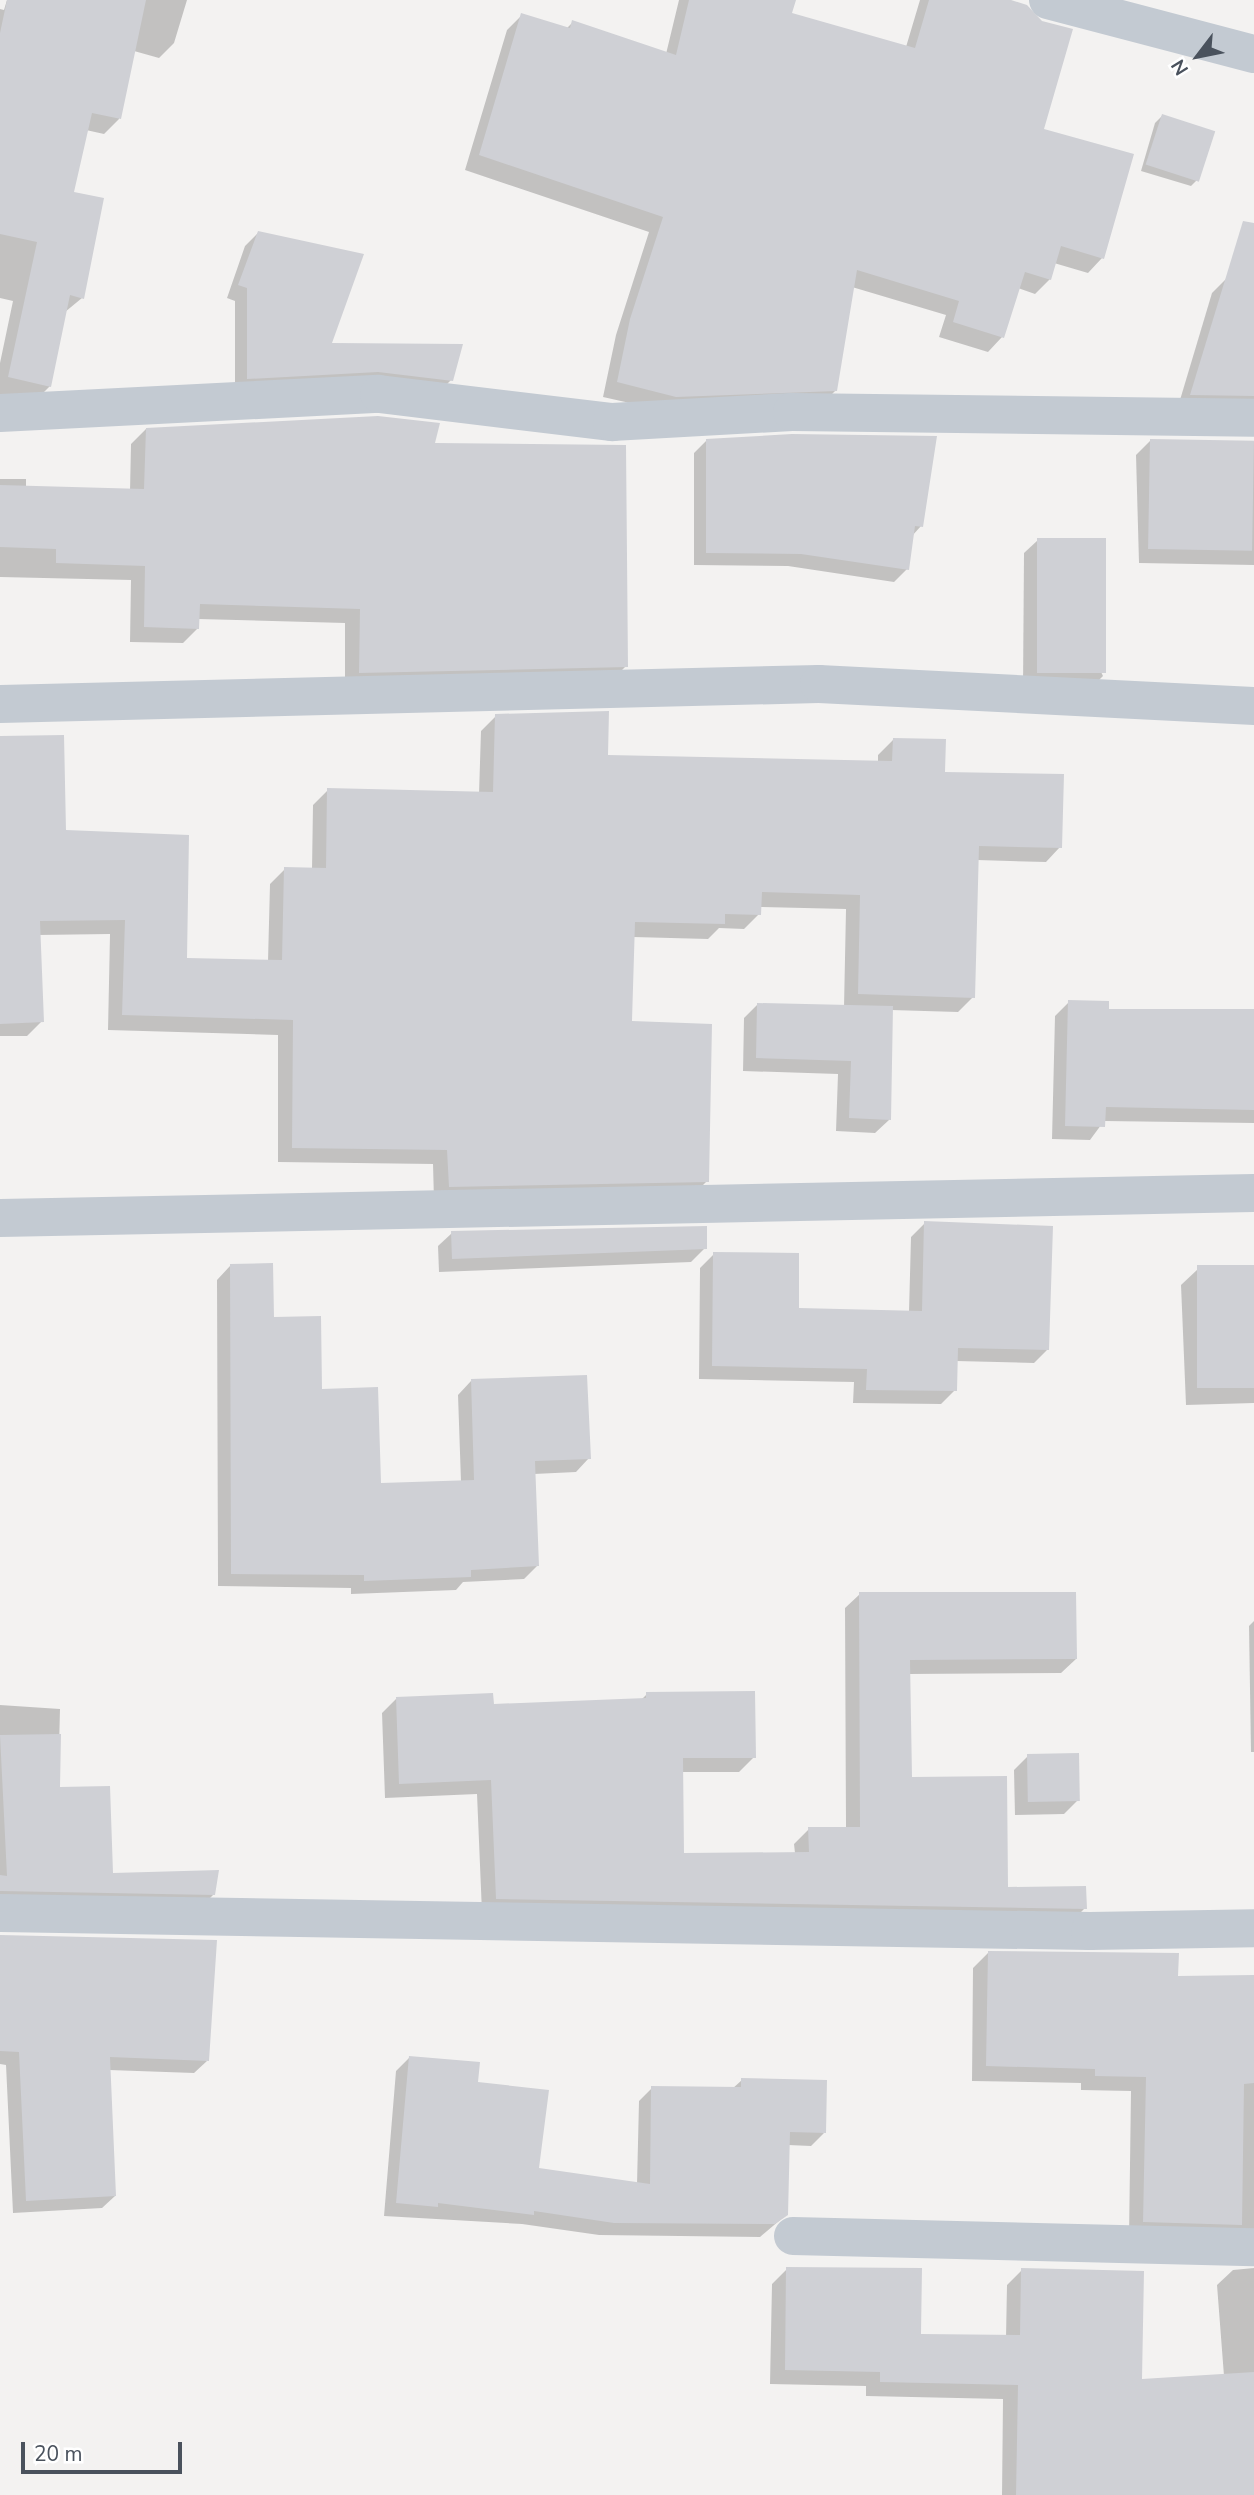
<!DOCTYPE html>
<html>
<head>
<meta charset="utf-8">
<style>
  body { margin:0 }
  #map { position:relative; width:1254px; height:2495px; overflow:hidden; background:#f3f2f1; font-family:"Nunito Sans",sans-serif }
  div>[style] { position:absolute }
  .shadow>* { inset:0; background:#0003 }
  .building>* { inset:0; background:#cfd0d5; transform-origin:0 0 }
  .street>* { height:38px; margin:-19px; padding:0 19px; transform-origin:19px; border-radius:19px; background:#c3cad2 }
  span { translate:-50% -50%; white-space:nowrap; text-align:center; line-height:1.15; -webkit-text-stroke:5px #fff; paint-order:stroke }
  .north { position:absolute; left:1163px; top:21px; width:70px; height:70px; -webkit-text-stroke:5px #fff; paint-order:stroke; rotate:238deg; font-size:19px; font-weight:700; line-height:28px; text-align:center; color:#4a525d }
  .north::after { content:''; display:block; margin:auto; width:24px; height:32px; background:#4a525d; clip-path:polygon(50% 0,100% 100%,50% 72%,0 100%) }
  .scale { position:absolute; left:21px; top:2442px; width:161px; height:32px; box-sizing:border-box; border:4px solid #4a525d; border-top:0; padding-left:9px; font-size:21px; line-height:24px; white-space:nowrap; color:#4a525d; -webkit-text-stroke:5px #fff; paint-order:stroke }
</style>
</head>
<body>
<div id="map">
  <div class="shadow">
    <div style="clip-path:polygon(7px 0,187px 0,174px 43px,159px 58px,134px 51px,119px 119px,104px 134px,86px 130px,72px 193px,82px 298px,65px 312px,50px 386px,35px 401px,0 394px,0 363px,13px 301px,0 298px,0 9px,4px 10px)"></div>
    <div style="clip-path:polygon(679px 0,793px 0,790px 14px,906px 47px,920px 0,1002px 0,1042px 130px,1102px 258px,1088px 273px,1054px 263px,1050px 279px,1035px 294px,1018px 288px,1002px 337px,988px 352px,939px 337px,946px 315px,852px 287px,836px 390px,821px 405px,661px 410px,603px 397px,616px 335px,649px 232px,465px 170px,507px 30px,522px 15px,566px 29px,573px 22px,666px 54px)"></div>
    <div style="clip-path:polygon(1162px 116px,1198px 179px,1191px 186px,1141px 171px,1155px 123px)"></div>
    <div style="clip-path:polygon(258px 233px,329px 345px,451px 380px,438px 393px,235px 391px,235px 301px,227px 298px,245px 246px)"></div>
    <div style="clip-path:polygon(1227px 278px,1254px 282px,1254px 419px,1177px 410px,1212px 293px)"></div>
    <div style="clip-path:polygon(146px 429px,432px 445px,626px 666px,611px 681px,345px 688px,345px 623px,198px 619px,198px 628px,183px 643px,130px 642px,131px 580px,0 577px,0 479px,26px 479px,26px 488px,130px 491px,131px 444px)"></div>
    <div style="clip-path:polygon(707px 440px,921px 526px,912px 536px,907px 569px,894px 582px,788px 566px,694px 565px,694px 453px)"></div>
    <div style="clip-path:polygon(1151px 440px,1254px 442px,1254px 565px,1139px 563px,1136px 455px)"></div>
    <div style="clip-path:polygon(1038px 540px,1103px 676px,1089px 690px,1023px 686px,1024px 553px)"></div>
    <div style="clip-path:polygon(496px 716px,606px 756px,878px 763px,878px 755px,893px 740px,1060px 847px,1046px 862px,977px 860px,973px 997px,958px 1012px,891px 1010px,889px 1120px,875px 1133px,836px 1131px,838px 1074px,743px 1071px,744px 1018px,758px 1004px,844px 1007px,846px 909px,760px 907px,759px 914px,744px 929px,719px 928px,708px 939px,633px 937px,631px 1023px,707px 1181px,692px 1196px,434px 1201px,433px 1164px,278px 1162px,278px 1035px,108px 1030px,110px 934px,38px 935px,42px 1021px,27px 1036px,0 1036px,0 738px,64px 832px,185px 959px,268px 961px,270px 884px,285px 869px,312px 869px,313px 805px,328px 790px,479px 794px,481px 731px)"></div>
    <div style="clip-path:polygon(1069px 1002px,1107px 1011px,1254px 1011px,1254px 1123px,1104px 1121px,1090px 1140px,1052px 1139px,1055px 1016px)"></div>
    <div style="clip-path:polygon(925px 1223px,1047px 1350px,1034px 1363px,956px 1361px,955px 1390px,941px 1404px,853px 1403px,854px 1382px,699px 1379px,700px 1268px,714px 1254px,797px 1310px,909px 1312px,911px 1237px)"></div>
    <div style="clip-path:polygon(452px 1233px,705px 1248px,691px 1262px,439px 1272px,438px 1246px)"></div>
    <div style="clip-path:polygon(230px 1266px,272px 1319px,379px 1485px,461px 1482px,458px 1395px,471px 1381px,589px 1458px,576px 1472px,534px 1474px,537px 1566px,524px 1579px,463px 1582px,456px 1590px,351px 1594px,351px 1588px,218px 1586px,217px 1280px)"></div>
    <div style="clip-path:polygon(1254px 1267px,1254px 1403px,1186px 1405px,1181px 1285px,1198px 1269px)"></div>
    <div style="clip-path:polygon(860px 1594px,1076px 1659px,1061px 1673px,908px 1674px,910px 1779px,1007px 1889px,1085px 1908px,1070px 1923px,482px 1913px,477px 1794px,385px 1798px,382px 1713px,396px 1699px,492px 1706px,641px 1700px,647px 1694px,754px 1757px,739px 1772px,681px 1772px,683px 1854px,795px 1853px,794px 1844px,809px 1829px,846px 1829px,845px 1608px)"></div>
    <div style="clip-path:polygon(1254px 1621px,1254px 1752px,1251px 1752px,1249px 1626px)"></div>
    <div style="clip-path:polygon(0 1705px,60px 1709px,58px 1789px,111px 1875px,214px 1894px,201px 1907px,0 1903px)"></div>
    <div style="clip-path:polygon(1028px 1756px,1078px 1800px,1064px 1814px,1015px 1815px,1014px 1770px)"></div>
    <div style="clip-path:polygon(0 1937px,207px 2061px,194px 2073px,109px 2070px,115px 2196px,102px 2208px,13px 2213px,6px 2065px,0 2064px)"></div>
    <div style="clip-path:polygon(988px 1953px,1176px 1978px,1254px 1976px,1254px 2249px,1129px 2237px,1131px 2091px,1081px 2090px,1081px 2083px,972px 2081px,973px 1968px)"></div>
    <div style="clip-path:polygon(409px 2058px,476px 2083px,537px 2170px,637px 2184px,639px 2101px,652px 2088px,732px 2089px,742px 2080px,824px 2133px,811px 2146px,788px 2145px,786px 2215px,760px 2237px,599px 2235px,522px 2224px,384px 2216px,396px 2071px)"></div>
    <div style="clip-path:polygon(1254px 2268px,1254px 2495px,1002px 2495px,1003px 2399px,866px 2396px,866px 2386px,770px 2384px,772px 2284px,787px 2269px,919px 2335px,1006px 2337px,1007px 2285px,1022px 2270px,1141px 2381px,1224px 2376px,1217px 2285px,1233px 2270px)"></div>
  </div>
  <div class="building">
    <div style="clip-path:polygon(7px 0,146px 0,121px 119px,92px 113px,74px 192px,104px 198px,84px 299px,70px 295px,51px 387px,8px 377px,37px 242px,0 234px,0 33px)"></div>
    <div style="clip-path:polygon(689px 0,796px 0,792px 13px,915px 48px,929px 0,1011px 0,1027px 5px,1042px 21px,1073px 29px,1044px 129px,1134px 154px,1104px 259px,1061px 246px,1051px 280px,1025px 272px,1004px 338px,953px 322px,959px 301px,857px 270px,837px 391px,676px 397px,617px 382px,630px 319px,663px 217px,479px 155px,521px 13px,570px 28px,572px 20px,676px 55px)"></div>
    <div style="left:1162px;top:114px;width:56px;height:53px;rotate:18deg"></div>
    <div style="clip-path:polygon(1243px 221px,1254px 223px,1254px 396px,1190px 395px)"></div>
    <div style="clip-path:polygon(258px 231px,364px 254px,332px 343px,463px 344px,453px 381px,378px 372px,247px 379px,247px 288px,238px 285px)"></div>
    <div style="clip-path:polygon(378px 416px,440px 423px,435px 443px,626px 445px,628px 667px,359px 673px,360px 609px,200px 604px,199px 629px,144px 627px,145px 566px,56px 563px,56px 549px,0 547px,0 485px,144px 489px,146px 428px)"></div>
    <div style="clip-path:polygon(792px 434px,937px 436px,923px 527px,915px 526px,909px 570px,801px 554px,706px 553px,706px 439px)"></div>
    <div style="left:1150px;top:439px;width:104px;height:110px;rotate:1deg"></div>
    <div style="left:1037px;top:538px;width:69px;height:135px"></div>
    <div style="clip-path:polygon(609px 711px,608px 755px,892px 761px,893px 738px,946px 739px,945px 772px,1064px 774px,1062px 848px,979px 846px,975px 998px,858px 994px,860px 895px,762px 892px,761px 915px,725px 914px,725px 924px,635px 922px,632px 1021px,712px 1024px,709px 1182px,449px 1187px,447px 1150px,292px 1148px,293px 1020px,122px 1015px,125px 920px,40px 921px,44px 1022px,0 1024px,0 736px,64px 735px,66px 830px,189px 835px,187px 958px,282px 960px,284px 867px,326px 868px,327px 788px,493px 792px,495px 714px)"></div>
    <div style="clip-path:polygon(1068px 1000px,1109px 1001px,1109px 1009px,1254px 1009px,1254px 1110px,1106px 1107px,1105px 1127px,1065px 1126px)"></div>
    <div style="clip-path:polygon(757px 1003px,893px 1006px,891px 1120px,849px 1118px,851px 1061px,756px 1058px)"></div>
    <div style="clip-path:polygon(924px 1221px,1053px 1226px,1049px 1350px,958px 1348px,957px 1391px,866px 1390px,867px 1369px,712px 1366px,713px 1252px,799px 1253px,799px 1308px,922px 1311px)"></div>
    <div style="clip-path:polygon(707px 1226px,707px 1249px,452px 1259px,451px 1231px)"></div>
    <div style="clip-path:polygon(273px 1263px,274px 1317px,321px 1316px,322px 1389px,378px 1387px,381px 1483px,474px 1480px,471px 1379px,587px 1375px,591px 1459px,535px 1461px,539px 1566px,471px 1570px,471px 1577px,364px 1581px,364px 1575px,231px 1574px,230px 1264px)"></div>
    <div style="left:1254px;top:1265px;width:123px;height:57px;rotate:90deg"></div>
    <div style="clip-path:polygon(859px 1592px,1076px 1592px,1077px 1659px,910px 1660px,912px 1777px,1007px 1776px,1008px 1887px,1086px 1886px,1087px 1909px,496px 1899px,491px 1780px,399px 1784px,396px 1697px,493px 1693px,494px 1704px,646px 1698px,646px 1692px,755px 1691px,756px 1758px,683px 1758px,684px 1853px,809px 1852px,808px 1827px,860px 1827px)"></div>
    <div style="clip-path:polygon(61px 1734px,60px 1787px,110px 1786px,113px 1873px,219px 1870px,215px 1895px,0 1891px,0 1875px,7px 1876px,0 1735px)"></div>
    <div style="left:1079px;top:1753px;width:48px;height:52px;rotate:89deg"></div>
    <div style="clip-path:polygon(0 1935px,217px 1940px,209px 2061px,110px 2057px,116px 2196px,26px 2201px,19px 2052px,0 2051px)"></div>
    <div style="clip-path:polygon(988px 1951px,1179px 1953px,1178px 1976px,1254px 1975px,1254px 2083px,1244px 2084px,1242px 2225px,1143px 2222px,1146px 2077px,1095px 2076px,1095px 2069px,986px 2066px)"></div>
    <div style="clip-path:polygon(409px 2056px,480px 2062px,478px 2082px,549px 2090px,539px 2168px,650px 2184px,651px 2086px,741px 2087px,741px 2078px,827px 2080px,826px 2133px,790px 2132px,788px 2215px,775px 2224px,614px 2223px,534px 2211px,534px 2215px,438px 2203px,438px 2207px,396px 2203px)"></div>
    <div style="clip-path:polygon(786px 2267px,922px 2268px,921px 2334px,1020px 2335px,1021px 2268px,1144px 2271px,1142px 2379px,1254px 2372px,1254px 2495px,1016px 2495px,1018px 2385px,880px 2382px,880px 2372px,785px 2370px)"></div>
  </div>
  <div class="street">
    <div style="left:1048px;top:0;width:213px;rotate:14.7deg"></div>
    <div style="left:0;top:413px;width:379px;rotate:-2.9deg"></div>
    <div style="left:379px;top:394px;width:235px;rotate:6.9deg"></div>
    <div style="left:612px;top:422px;width:180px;rotate:-3.2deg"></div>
    <div style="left:792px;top:412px;width:462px;rotate:0.7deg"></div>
    <div style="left:0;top:704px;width:819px;rotate:-1.4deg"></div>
    <div style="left:819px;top:684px;width:436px;rotate:2.9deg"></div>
    <div style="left:0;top:1218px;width:1254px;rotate:-1.14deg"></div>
    <div style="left:0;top:1913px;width:1090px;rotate:0.95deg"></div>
    <div style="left:1090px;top:1931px;width:164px;rotate:-1deg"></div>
    <div style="left:793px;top:2236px;width:461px;rotate:1.4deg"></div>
  </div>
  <div class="north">N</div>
  <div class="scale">20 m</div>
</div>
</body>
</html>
